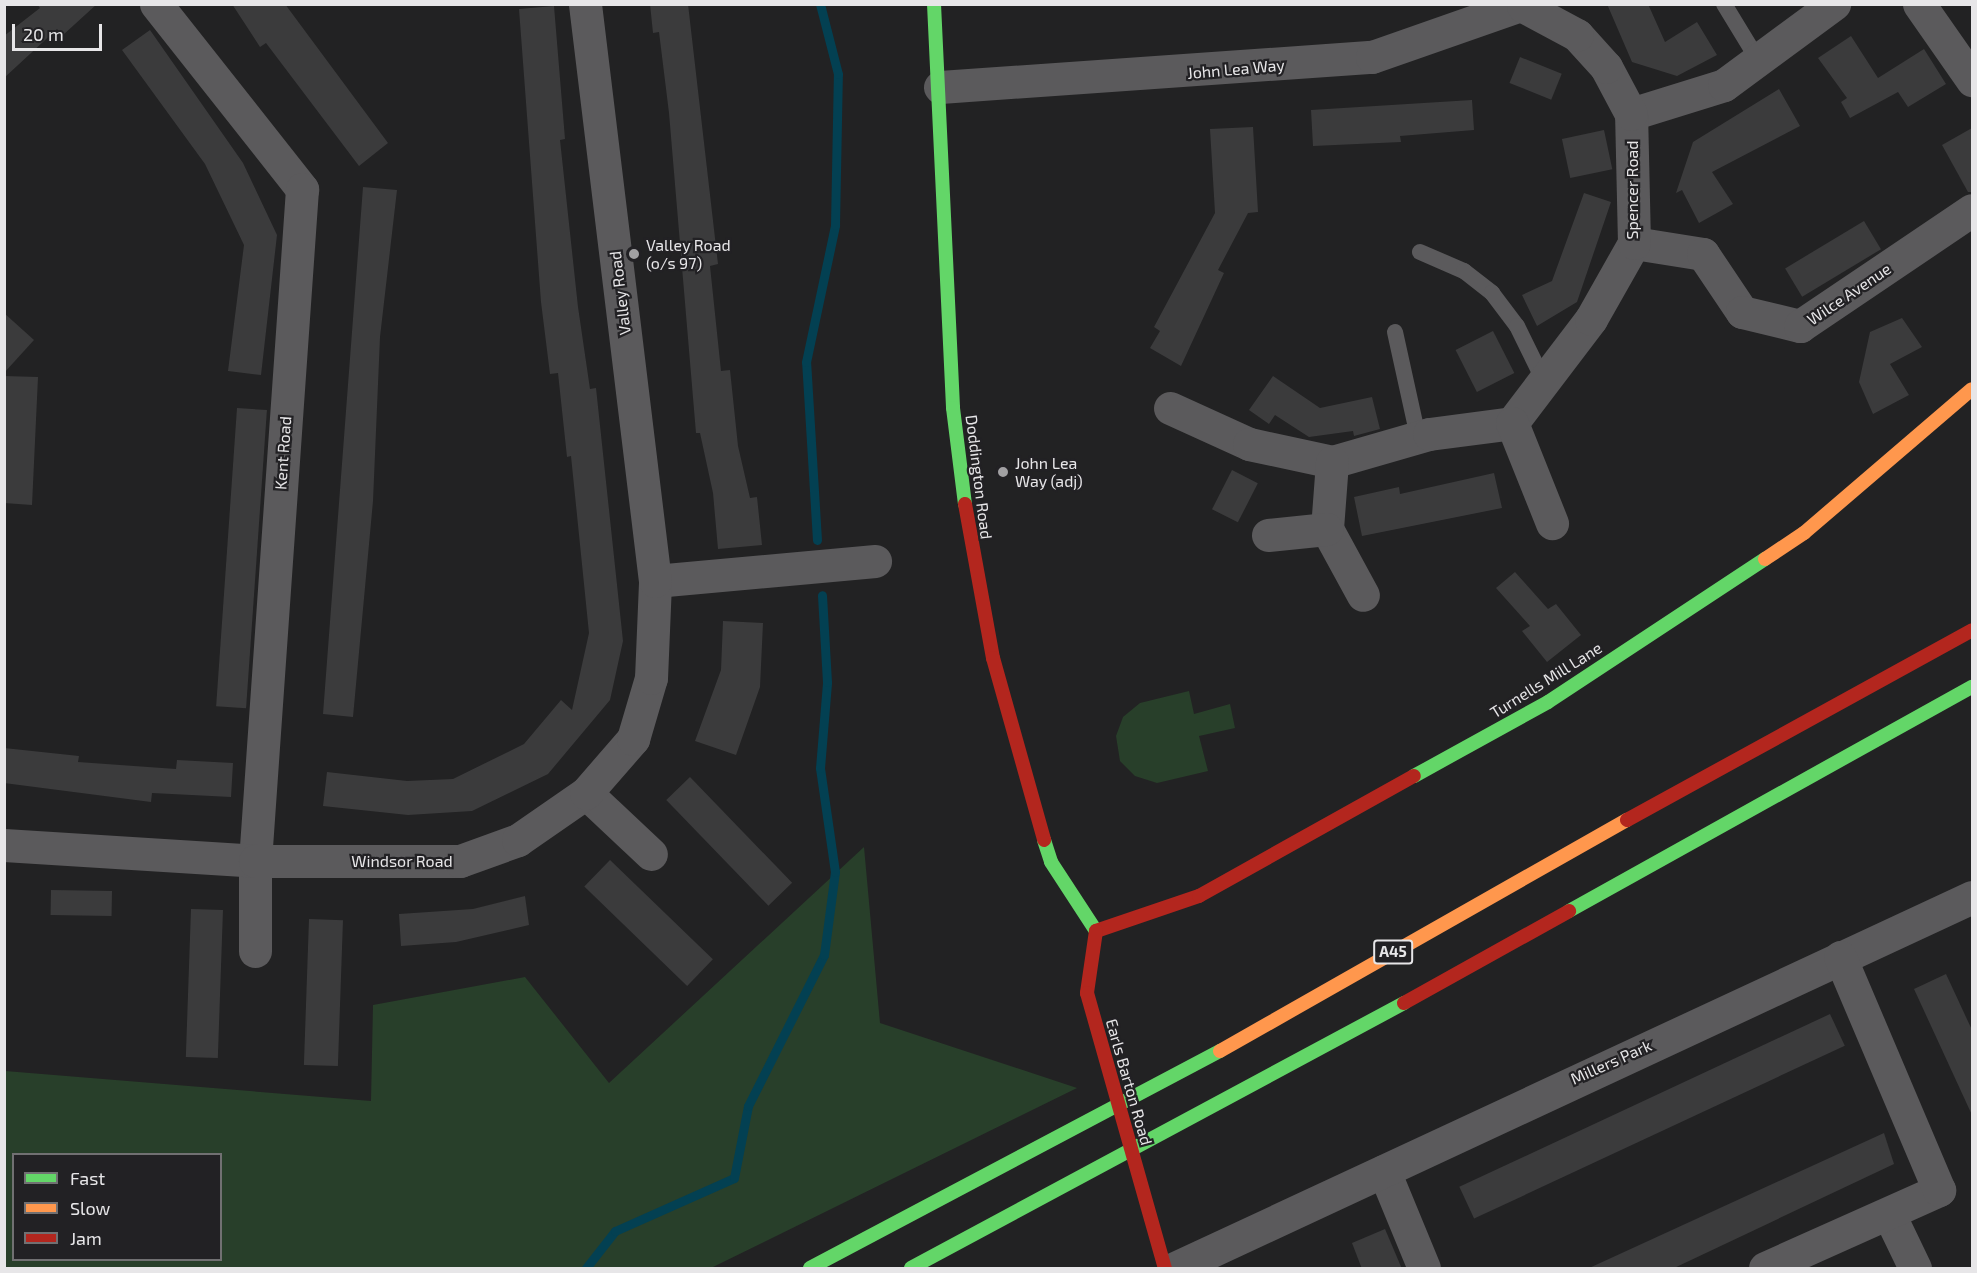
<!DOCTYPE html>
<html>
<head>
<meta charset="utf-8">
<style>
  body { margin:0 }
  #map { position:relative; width:1977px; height:1273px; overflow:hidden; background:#222223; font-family:"Exo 2",sans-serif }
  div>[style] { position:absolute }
  .green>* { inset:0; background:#283f2a }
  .stream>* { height:9px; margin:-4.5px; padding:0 4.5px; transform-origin:4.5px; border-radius:4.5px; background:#034052 }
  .building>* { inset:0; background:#3b3b3c; transform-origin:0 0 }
  .lane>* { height:16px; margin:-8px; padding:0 8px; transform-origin:8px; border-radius:8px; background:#5b5a5c }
  .street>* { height:33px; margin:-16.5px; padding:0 16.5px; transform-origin:16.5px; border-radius:16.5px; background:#5b5a5c }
  .fast>* { height:14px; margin:-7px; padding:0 7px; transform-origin:7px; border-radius:7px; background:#63d668 }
  .slow>* { height:14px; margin:-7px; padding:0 7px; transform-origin:7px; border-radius:7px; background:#ff974d }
  .jam>* { height:14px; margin:-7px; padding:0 7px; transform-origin:7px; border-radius:7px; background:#b3261e }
  .dots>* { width:16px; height:16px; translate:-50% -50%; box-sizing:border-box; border:3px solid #222124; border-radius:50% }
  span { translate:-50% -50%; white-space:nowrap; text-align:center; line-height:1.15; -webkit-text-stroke:4.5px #222124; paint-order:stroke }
  .shield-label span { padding:2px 4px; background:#222124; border:2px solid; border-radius:4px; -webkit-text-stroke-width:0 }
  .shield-label { font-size:15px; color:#e7e6e8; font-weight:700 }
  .street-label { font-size:16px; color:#e7e6e8 }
  .poi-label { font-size:16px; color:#e7e6e8 }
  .left { translate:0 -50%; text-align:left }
  .frame { position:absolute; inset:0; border:6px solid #e7e6e8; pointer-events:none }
  .legend { position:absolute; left:12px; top:1153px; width:210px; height:108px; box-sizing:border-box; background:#222124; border:2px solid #717072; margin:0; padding:8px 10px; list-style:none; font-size:18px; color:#e7e6e8 }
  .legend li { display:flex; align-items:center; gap:12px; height:30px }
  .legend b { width:30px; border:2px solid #717072 }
  .scale { position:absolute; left:12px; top:24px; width:90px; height:27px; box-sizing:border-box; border:3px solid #e7e6e8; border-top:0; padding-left:8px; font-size:18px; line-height:21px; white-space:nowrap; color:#e7e6e8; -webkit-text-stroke:4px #222124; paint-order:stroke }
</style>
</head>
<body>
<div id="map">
  <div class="green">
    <div style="clip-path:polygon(1189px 691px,1194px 714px,1230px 704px,1235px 728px,1199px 736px,1208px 771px,1157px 783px,1135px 776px,1120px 761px,1116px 736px,1123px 717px,1140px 703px)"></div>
    <div style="clip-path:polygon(evenodd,864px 847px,880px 1023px,1077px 1088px,711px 1268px,5px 1268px,5px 1071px,371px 1101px,373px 1005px,525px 977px,609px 1083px,864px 847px,14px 1154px,220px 1154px,220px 1260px,14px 1260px,14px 1154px)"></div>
  </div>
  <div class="stream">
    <div style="left:817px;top:540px;width:178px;rotate:-93.5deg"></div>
    <div style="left:806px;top:362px;width:140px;rotate:-78deg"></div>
    <div style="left:835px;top:225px;width:151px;rotate:-88.9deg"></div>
    <div style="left:838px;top:74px;width:72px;rotate:-104.4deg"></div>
    <div style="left:586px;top:1268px;width:47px;rotate:-51.9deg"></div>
    <div style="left:615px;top:1231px;width:130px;rotate:-24deg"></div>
    <div style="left:734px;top:1178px;width:73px;rotate:-79deg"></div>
    <div style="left:748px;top:1106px;width:169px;rotate:-63.3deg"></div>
    <div style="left:824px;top:955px;width:84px;rotate:-82.5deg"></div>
    <div style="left:835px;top:872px;width:105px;rotate:-98.2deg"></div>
    <div style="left:820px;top:768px;width:86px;rotate:-85.3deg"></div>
    <div style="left:827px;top:682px;width:87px;rotate:-93.3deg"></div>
  </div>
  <div class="building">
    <div style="clip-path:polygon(37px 4px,97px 4px,63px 35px,57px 29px,4px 78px,4px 36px,40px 8px)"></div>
    <div style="clip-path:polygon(232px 4px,285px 4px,388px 143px,359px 166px,266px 43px,260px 47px)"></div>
    <div style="clip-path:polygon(650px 4px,688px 4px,718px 264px,710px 266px,721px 371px,730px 370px,738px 446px,750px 498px,757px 497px,762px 545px,718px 549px,713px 493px,700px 433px,696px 433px,669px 113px,659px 32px,653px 33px)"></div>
    <div style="clip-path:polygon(1607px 4px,1648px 4px,1665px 42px,1697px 22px,1717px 55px,1677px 76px,1632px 62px)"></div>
    <div style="clip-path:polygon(554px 6px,565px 139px,560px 140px,578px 307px,590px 389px,596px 388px,623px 641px,610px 700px,548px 774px,472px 811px,408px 815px,323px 806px,327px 772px,407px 781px,453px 779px,524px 744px,561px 700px,572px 710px,589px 633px,571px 456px,567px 457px,558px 373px,550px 374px,541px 302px,519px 9px)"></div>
    <div style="clip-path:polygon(150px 30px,243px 163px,277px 235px,261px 375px,228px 371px,244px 245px,205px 164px,122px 50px)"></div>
    <div style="clip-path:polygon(1851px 36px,1878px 78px,1924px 49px,1946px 84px,1908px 107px,1898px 92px,1850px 118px,1841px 102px,1847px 98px,1818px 58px)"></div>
    <div style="left:1520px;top:57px;width:45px;height:28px;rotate:22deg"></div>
    <div style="clip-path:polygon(1779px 89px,1800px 126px,1712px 172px,1733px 204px,1699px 223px,1682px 190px,1676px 193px,1693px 142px)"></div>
    <div style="clip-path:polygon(1472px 100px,1474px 130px,1400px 136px,1401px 142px,1313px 146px,1311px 110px)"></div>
    <div style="clip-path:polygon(1253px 127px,1258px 212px,1248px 213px,1218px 270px,1224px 273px,1181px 366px,1150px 348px,1160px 331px,1154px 327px,1215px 213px,1210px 129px)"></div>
    <div style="clip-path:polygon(1972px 128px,1972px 192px,1968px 192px,1942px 145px)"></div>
    <div style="left:1604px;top:130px;width:40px;height:43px;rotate:78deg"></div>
    <div style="clip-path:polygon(363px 187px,397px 190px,380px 337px,373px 501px,353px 717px,323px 714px)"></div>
    <div style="clip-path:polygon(1584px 193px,1611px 202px,1577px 302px,1537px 326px,1522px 295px,1552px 281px)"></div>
    <div style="left:1864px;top:221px;width:33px;height:92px;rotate:59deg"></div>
    <div style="clip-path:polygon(4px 313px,34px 340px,4px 373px)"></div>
    <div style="clip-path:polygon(1902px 318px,1922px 347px,1890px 364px,1909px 395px,1873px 414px,1859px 382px,1870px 332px)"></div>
    <div style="left:1493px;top:331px;width:47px;height:42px;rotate:63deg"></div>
    <div style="clip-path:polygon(4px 376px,38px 377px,32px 505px,4px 503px)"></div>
    <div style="clip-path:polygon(1273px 376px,1320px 408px,1372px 397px,1380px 429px,1354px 436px,1353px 431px,1309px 437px,1275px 415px,1269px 424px,1249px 410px)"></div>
    <div style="left:237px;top:408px;width:30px;height:299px;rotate:4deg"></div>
    <div style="left:1232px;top:470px;width:29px;height:44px;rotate:27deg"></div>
    <div style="clip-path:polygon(1494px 473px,1502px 508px,1362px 536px,1354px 497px,1399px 487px,1400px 494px)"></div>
    <div style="clip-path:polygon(1515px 572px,1548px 609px,1556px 604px,1581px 635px,1547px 662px,1522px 631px,1530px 626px,1496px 588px)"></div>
    <div style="clip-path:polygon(723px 621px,763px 623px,760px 687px,736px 755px,695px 741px,721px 670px)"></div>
    <div style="clip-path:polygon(4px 748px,79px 756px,78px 762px,176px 769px,177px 760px,233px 763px,231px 797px,152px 793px,151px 802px,4px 783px)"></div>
    <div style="left:690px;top:777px;width:147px;height:33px;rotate:46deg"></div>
    <div style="left:610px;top:860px;width:143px;height:37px;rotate:44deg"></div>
    <div style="left:51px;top:890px;width:61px;height:25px;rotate:1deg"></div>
    <div style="clip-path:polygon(525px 896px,529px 925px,456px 942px,401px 946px,399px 914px,473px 909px)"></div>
    <div style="left:191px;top:909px;width:32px;height:148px;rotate:2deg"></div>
    <div style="left:309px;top:919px;width:34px;height:146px;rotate:2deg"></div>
    <div style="clip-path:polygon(1946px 974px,1972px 1030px,1972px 1115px,1914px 989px)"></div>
    <div style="left:1830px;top:1014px;width:35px;height:409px;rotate:65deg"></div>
    <div style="clip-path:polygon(1884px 1133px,1894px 1164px,1672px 1269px,1587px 1269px)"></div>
    <div style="clip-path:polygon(1385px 1229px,1402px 1269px,1362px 1269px,1352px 1243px)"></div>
  </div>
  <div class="lane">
    <div style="left:1724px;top:4px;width:66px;rotate:58.7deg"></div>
    <div style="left:1420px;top:252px;width:48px;rotate:23.4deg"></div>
    <div style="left:1464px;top:271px;width:36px;rotate:38deg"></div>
    <div style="left:1492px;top:293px;width:41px;rotate:52.9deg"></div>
    <div style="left:1517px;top:326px;width:61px;rotate:63.9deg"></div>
    <div style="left:1395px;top:332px;width:107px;rotate:77.6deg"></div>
  </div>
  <div class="street">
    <div style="left:156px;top:4px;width:236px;rotate:51.7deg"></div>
    <div style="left:302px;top:189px;width:674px;rotate:94deg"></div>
    <div style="left:255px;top:861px;width:90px;rotate:90deg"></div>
    <div style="left:1919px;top:4px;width:93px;rotate:55.1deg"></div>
    <div style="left:940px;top:87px;width:433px;rotate:-4deg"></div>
    <div style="left:1372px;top:57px;width:160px;rotate:-19.3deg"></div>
    <div style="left:1631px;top:114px;width:97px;rotate:-17.3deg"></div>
    <div style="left:1724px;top:85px;width:137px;rotate:-36.4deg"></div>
    <div style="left:1634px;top:243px;width:70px;rotate:9.1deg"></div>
    <div style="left:1703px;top:254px;width:70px;rotate:56.1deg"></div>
    <div style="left:1742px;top:312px;width:60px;rotate:13.6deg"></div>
    <div style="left:1800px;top:326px;width:207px;rotate:-34deg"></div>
    <div style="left:1170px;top:408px;width:87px;rotate:24.5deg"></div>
    <div style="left:1249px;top:444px;width:85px;rotate:12.2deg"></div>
    <div style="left:1332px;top:462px;width:101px;rotate:-16.1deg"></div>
    <div style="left:1429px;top:434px;width:84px;rotate:-7.5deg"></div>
    <div style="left:1512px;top:423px;width:131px;rotate:-52.8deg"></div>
    <div style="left:1591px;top:319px;width:87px;rotate:-60.5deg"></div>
    <div style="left:1634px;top:243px;width:129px;rotate:-91.3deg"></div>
    <div style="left:1631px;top:114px;width:53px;rotate:-118deg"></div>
    <div style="left:1606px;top:67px;width:43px;rotate:-132.2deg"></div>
    <div style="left:1577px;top:35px;width:61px;rotate:-151.8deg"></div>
    <div style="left:1512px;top:423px;width:108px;rotate:68.2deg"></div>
    <div style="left:1332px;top:462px;width:67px;rotate:94.3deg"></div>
    <div style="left:1327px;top:529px;width:75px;rotate:61.4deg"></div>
    <div style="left:1268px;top:535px;width:59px;rotate:-5.8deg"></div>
    <div style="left:655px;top:581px;width:221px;rotate:-5.2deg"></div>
    <div style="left:586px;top:793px;width:89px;rotate:43.2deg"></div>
    <div style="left:4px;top:845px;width:252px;rotate:3.6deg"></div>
    <div style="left:255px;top:861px;width:205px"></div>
    <div style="left:460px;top:861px;width:62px;rotate:-19.9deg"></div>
    <div style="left:518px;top:840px;width:83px;rotate:-34.7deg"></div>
    <div style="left:586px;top:793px;width:72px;rotate:-49deg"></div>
    <div style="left:633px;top:739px;width:64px;rotate:-73.6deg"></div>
    <div style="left:651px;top:678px;width:97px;rotate:-87.6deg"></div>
    <div style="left:655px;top:581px;width:581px;rotate:-96.92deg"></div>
    <div style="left:1384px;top:1171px;width:105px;rotate:67.6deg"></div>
    <div style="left:1889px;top:1214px;width:60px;rotate:64.3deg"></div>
    <div style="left:1175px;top:1268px;width:879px;rotate:-24.96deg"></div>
    <div style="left:1765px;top:1268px;width:191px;rotate:-24.1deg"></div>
    <div style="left:1939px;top:1190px;width:253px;rotate:-113deg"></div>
  </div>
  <div class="fast">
    <div style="left:934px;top:4px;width:404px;rotate:87.3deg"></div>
    <div style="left:953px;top:408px;width:97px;rotate:82.9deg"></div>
    <div style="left:1414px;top:776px;width:153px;rotate:-28.9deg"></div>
    <div style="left:1548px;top:702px;width:260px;rotate:-33.4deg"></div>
    <div style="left:1044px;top:840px;width:23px;rotate:72deg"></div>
    <div style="left:1051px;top:862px;width:82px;rotate:56.9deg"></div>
    <div style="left:1569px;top:911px;width:461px;rotate:-29.1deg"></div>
    <div style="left:810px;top:1268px;width:464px;rotate:-27.9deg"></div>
    <div style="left:911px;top:1268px;width:560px;rotate:-28.26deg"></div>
  </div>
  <div class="slow">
    <div style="left:1765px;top:559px;width:47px;rotate:-33.7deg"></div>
    <div style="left:1804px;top:533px;width:221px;rotate:-40.6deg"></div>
    <div style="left:1220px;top:1051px;width:468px;rotate:-29.6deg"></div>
  </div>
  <div class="jam">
    <div style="left:965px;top:504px;width:157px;rotate:79.7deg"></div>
    <div style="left:993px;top:658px;width:189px;rotate:74.3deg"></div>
    <div style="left:1627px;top:820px;width:394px;rotate:-28.8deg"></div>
    <div style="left:1096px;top:931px;width:109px;rotate:-18.8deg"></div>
    <div style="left:1199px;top:896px;width:246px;rotate:-29.2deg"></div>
    <div style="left:1096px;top:931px;width:63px;rotate:98.3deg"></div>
    <div style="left:1087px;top:993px;width:286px;rotate:74.2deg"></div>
    <div style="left:1404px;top:1003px;width:189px;rotate:-29.1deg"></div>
  </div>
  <div class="dots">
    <div style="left:634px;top:254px;background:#a2a1a3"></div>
    <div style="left:1003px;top:472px;background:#a2a1a3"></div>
  </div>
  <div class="shield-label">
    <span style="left:1393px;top:952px">A45</span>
  </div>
  <div class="street-label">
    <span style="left:1236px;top:69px;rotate:-5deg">John Lea Way</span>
    <span style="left:1632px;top:190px;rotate:-90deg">Spencer Road</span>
    <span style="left:620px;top:293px;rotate:-97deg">Valley Road</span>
    <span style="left:1849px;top:294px;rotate:-34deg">Wilce Avenue</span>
    <span style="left:283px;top:453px;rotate:-86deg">Kent Road</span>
    <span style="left:979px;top:477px;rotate:83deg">Doddington Road</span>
    <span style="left:1546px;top:680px;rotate:-32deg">Turnells Mill Lane</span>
    <span style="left:402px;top:861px">Windsor Road</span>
    <span style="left:1611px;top:1062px;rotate:-24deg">Millers Park</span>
    <span style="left:1129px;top:1082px;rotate:74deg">Earls Barton Road</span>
  </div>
  <div class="poi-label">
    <span class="left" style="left:646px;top:254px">Valley Road<br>(o/s 97)</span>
    <span class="left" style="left:1015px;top:472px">John Lea<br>Way (adj)</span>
  </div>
  <div class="frame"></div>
  <ul class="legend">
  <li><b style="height:8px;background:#63d668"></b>Fast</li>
  <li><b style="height:8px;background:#ff974d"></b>Slow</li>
  <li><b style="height:8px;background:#b3261e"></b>Jam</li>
  </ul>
  <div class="scale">20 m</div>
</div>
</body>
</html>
